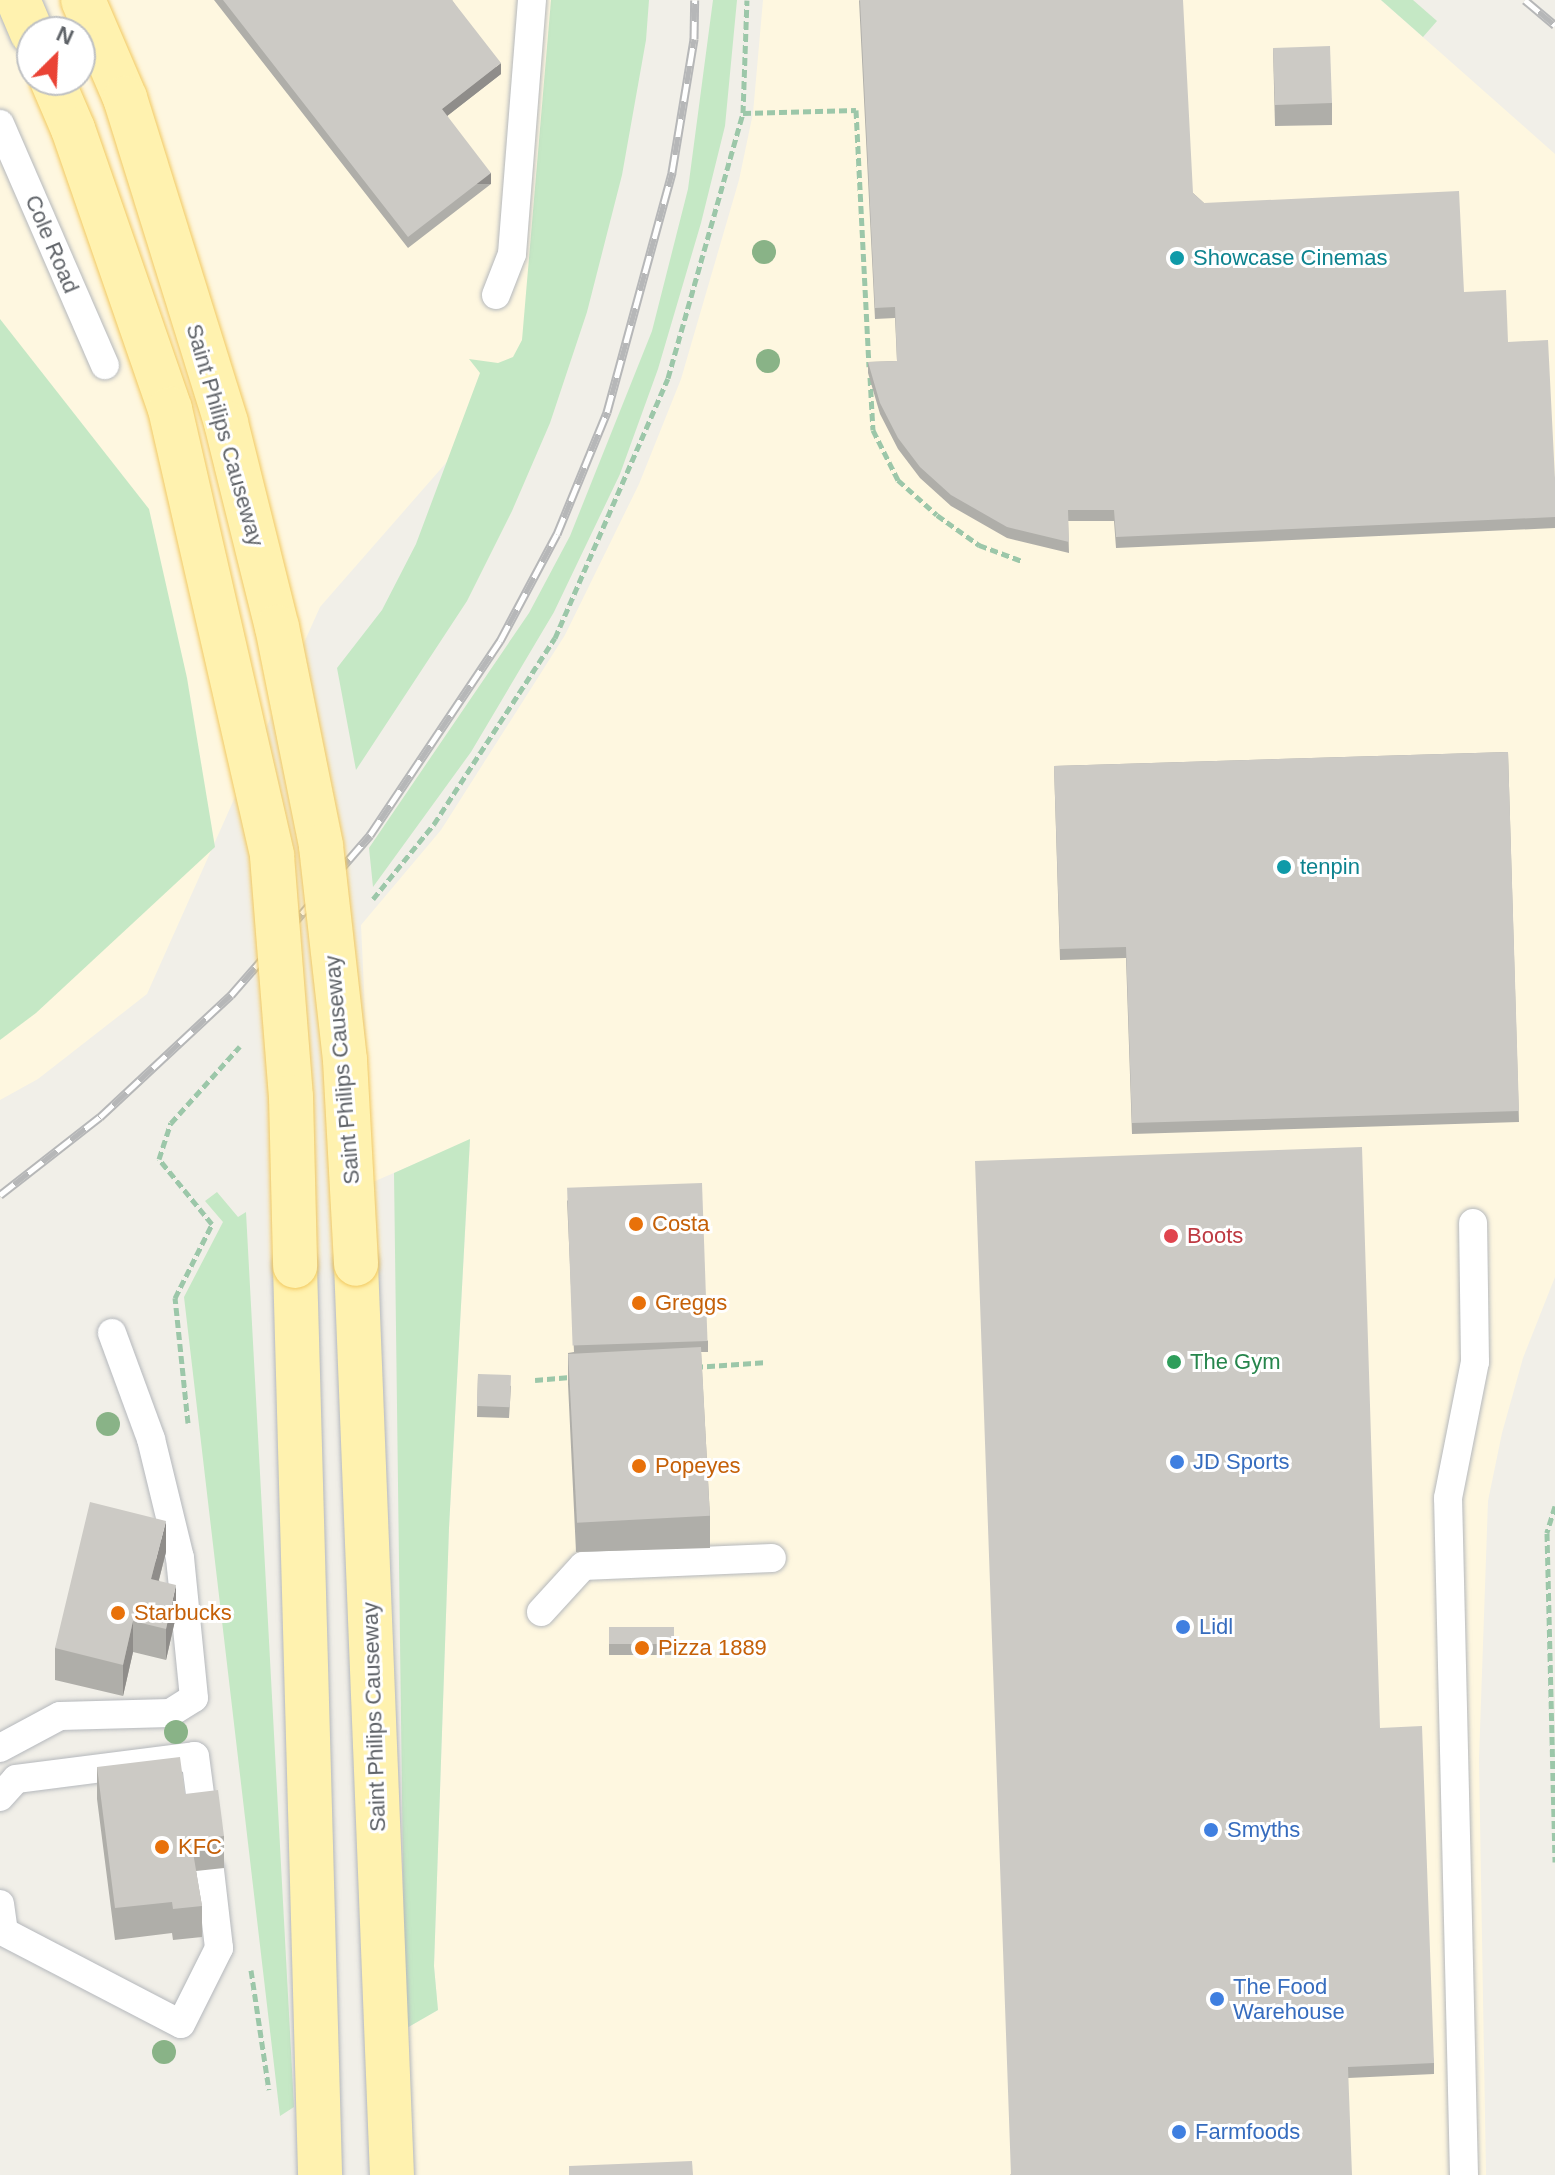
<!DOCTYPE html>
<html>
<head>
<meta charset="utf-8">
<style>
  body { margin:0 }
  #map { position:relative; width:1555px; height:2175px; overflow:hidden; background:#f1efe8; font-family:Arial,sans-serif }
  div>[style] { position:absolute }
  .commercial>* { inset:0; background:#fef7e0 }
  .green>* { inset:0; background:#c5e8c5 }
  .path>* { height:5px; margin-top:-2.5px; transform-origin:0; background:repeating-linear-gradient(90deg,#9cc7a9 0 8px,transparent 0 12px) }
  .roads { filter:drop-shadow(0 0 2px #b5b8bc) drop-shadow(0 0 2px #b5b8bc) }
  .lane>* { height:28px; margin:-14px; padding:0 14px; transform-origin:14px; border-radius:14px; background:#fff }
  .primary>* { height:44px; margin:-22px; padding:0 22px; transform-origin:22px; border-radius:22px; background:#fff2af }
  .rail>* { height:9px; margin-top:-4.5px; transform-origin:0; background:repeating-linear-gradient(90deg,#fff 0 18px,#b6b7b8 0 36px); box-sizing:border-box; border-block:2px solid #b6b7b8 }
  .bridges { filter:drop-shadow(0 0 2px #f2c960) drop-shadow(0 0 2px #f2c960) }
  .primary-bridge>* { height:44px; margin:-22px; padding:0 22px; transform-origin:22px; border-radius:22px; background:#fff2af }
  .trees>* { width:24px; height:24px; margin:-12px; border-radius:50%; background:#89b387 }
  .wall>* { inset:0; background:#afaea9; transform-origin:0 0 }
  .shaded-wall>* { inset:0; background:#8f8d8a; transform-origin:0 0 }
  .building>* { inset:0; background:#cccac5; transform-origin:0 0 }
  .dots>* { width:22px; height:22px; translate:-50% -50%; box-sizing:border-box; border:4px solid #fff; border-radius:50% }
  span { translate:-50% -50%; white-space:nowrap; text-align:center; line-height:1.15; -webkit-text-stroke:6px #fff; paint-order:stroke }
  .street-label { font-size:22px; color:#5f6368 }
  .culture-label { font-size:22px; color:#0d838f }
  .left { translate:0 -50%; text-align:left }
  .food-label { font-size:22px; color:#c56008 }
  .health-label { font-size:22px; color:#be3a42 }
  .leisure-label { font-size:22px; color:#27864d }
  .shop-label { font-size:22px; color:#366cbe }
  .north { position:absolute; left:16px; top:16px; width:80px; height:80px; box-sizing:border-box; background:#fff; border:2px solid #bfc1c3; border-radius:50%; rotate:24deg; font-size:22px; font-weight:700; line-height:32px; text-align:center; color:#5f6368 }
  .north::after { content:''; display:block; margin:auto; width:28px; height:36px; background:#ea4335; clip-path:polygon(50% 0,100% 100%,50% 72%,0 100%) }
</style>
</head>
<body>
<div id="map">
  <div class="commercial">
    <div style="clip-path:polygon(evenodd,0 0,565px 0,530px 367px,320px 607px,147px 994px,38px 1079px,0 1100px,0 0,32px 32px,80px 32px,80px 80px,32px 80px,32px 32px)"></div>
    <div style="clip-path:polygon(763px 0,1381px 0,1555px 154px,1555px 1277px,1523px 1358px,1502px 1433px,1488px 1501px,1479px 1759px,1486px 2175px,411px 2175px,405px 2029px,438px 2010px,434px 1966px,449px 1528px,470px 1140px,373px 1182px,361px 925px,441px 830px,565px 635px,639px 484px,681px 379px,739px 180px,753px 113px)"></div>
  </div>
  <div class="green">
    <div style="clip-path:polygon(551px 0,649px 0,646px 40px,622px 175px,587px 312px,550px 423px,512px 511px,467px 601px,356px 770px,337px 668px,382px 610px,416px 544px,480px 373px,469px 359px,498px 363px,513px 357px,522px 340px)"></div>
    <div style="clip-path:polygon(713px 0,737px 0,725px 126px,701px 223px,658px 369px,620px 474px,554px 612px,471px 752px,373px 887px,369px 848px,529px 613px,570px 536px,652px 331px,688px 189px)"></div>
    <div style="clip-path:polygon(1381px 0,1413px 0,1437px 21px,1423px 37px)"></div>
    <div style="clip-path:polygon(0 319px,149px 509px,187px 678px,215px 847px,36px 1013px,0 1040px)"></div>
    <div style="clip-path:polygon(470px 1139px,449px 1528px,434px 1966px,438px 2010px,405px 2029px,394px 1173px)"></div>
    <div style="clip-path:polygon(217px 1192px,238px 1217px,246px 1212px,294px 2107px,280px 2116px,184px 1297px,223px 1222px,205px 1201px)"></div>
  </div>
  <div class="path">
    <div style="left:743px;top:113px;width:113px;rotate:-1.5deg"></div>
    <div style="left:856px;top:110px;width:257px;rotate:87.1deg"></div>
    <div style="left:870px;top:377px;width:53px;rotate:86.8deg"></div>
    <div style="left:873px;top:430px;width:56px;rotate:63.4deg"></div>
    <div style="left:898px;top:480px;width:52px;rotate:41.9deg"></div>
    <div style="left:937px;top:515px;width:52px;rotate:35.5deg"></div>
    <div style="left:979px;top:545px;width:46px;rotate:20.4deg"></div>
    <div style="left:373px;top:899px;width:97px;rotate:-50.9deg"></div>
    <div style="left:434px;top:824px;width:222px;rotate:-57deg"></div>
    <div style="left:555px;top:638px;width:283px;rotate:-66.5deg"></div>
    <div style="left:668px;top:378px;width:275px;rotate:-74.2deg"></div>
    <div style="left:743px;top:113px;width:113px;rotate:-88deg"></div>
    <div style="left:695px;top:1367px;width:71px;rotate:-4deg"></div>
    <div style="left:535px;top:1380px;width:38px;rotate:-5deg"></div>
    <div style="left:188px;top:1423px;width:126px;rotate:-95.9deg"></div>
    <div style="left:175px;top:1298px;width:83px;rotate:-63.4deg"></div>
    <div style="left:212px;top:1224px;width:84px;rotate:-129.2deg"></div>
    <div style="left:159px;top:1159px;width:38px;rotate:-72deg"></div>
    <div style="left:171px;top:1123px;width:103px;rotate:-48.1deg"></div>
    <div style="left:1555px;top:1506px;width:28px;rotate:107deg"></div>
    <div style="left:1547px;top:1533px;width:329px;rotate:88.6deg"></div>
    <div style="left:251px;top:1970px;width:121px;rotate:81.5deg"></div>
  </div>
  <div class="roads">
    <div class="lane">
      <div style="left:0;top:124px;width:263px;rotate:66.5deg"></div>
      <div style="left:496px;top:295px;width:44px;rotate:-68.7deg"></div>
      <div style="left:512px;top:254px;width:255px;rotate:-85.5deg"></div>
      <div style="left:541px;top:1612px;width:62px;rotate:-47.6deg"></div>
      <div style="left:583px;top:1566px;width:189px;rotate:-2.4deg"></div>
      <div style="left:0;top:1748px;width:68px;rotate:-28.1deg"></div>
      <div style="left:60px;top:1716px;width:110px;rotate:-1.6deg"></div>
      <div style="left:170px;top:1713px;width:28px;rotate:-32deg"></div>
      <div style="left:194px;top:1698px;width:141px;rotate:-95.7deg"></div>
      <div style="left:180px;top:1558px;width:122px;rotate:-103.7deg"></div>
      <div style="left:151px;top:1439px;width:113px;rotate:-110.2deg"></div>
      <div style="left:0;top:1797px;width:24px;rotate:-48deg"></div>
      <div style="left:16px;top:1779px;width:180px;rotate:-7.3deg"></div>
      <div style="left:195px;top:1756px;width:69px;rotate:82.5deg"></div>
      <div style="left:0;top:1904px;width:28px;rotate:82deg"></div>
      <div style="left:4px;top:1932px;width:199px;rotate:27.5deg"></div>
      <div style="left:181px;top:2024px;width:85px;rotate:-63.4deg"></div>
      <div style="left:219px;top:1948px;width:79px;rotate:-96.6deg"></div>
      <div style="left:1464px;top:2175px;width:677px;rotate:-91.35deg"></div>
      <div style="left:1448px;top:1498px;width:139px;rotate:-78.8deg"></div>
      <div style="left:1475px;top:1362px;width:139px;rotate:-90.8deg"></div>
    </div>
    <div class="primary">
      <div style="left:18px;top:0;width:36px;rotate:67deg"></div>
      <div style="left:356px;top:1264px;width:912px;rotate:87.74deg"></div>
      <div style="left:295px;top:1266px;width:909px;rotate:88.42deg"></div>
    </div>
  </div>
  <div class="rail">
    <div style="left:1525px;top:0;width:39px;rotate:40deg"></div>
    <div style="left:0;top:1195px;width:127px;rotate:-38deg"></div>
    <div style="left:100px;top:1117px;width:179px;rotate:-43deg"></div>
    <div style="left:231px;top:995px;width:212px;rotate:-49deg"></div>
    <div style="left:370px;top:835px;width:234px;rotate:-56.2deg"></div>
    <div style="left:500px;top:641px;width:121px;rotate:-62deg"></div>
    <div style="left:557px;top:534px;width:132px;rotate:-67.7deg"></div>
    <div style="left:607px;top:412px;width:249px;rotate:-74.8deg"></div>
    <div style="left:672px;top:172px;width:135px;rotate:-80.6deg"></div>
    <div style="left:694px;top:39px;width:39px;rotate:-89deg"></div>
  </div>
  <div class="bridges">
    <div class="primary-bridge">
      <div style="left:83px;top:0;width:107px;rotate:66.8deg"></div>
      <div style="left:125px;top:98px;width:340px;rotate:72.7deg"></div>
      <div style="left:226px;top:423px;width:210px;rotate:76deg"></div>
      <div style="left:277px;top:627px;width:223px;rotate:78.6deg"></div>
      <div style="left:321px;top:846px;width:215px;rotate:83.6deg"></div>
      <div style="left:345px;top:1060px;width:204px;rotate:86.9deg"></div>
      <div style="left:52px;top:80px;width:53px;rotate:66.8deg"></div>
      <div style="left:73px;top:129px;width:296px;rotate:70.9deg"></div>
      <div style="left:170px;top:409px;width:458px;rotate:77.1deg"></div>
      <div style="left:272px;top:856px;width:242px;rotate:85.5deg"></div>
      <div style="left:291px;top:1097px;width:169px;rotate:88.6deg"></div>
    </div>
  </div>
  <div class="trees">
    <div style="left:764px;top:252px"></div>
    <div style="left:768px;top:361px"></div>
    <div style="left:108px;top:1424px"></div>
    <div style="left:176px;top:1732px"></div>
    <div style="left:164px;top:2052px"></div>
  </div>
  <div class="wall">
    <div style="clip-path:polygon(214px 0,452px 0,501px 74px,447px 116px,491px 184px,408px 248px)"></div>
    <div style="clip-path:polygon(859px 0,1193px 193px,1204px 203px,1464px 292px,1508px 342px,1555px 479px,1555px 528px,1116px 548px,1114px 521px,1068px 521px,1069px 553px,1007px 538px,951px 506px,920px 478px,898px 449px,880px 414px,868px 373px,868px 362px,897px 361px,895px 318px,875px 319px)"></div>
    <div style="clip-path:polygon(1273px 48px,1332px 103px,1332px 125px,1275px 126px)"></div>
    <div style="clip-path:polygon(1508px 752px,1519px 1122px,1132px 1134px,1126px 958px,1060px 960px,1054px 766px)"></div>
    <div style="clip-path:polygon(567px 1200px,708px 1341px,708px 1352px,701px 1352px,710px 1516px,710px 1548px,576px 1552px,568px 1384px,568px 1353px,574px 1352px)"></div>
    <div style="clip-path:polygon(478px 1374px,511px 1386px,509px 1418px,477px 1417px)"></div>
    <div style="clip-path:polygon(166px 1552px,159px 1580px,176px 1616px,166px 1660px,133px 1652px,123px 1696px,55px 1680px,55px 1648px)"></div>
    <div style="left:674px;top:1627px;width:28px;height:65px;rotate:90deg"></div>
    <div style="clip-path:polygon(1380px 1728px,1434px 2063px,1434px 2074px,1348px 2078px,1010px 2175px)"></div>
    <div style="clip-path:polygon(97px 1767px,185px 1794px,224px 1836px,224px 1868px,196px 1871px,202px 1906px,202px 1937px,173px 1940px,172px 1933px,115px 1940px,97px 1799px)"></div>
  </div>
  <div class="shaded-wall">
    <div style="clip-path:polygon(501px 63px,501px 74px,442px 120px,442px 109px)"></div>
    <div style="left:491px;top:173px;width:11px;height:105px;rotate:90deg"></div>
    <div style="clip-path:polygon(166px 1521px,166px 1552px,151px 1610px,151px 1579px)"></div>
    <div style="clip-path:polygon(176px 1585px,176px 1616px,166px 1660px,166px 1629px)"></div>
    <div style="clip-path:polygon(133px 1621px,133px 1652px,123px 1696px,123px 1665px)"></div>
  </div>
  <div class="building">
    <div style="clip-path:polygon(223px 0,452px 0,501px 63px,442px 109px,491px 173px,408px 237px)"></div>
    <div style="clip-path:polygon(860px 0,1183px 0,1193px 193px,1204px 203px,1459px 191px,1464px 292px,1506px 290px,1508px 342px,1548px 340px,1555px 479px,1555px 517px,1116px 537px,1114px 510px,1068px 510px,1069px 542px,1007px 527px,951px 495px,920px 467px,898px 438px,880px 403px,868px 362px,897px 361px,895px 307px,875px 308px)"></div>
    <div style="left:1330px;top:46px;width:57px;height:57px;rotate:88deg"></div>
    <div style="clip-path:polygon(1508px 752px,1519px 1111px,1132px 1123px,1126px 947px,1060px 949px,1054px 766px)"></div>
    <div style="clip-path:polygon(1362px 1147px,1380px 1728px,1422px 1726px,1434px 2063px,1348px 2067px,1352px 2175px,1011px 2175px,975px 1161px)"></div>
    <div style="left:702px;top:1183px;width:158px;height:135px;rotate:88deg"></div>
    <div style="left:701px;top:1347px;width:169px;height:133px;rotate:87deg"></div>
    <div style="left:478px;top:1374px;width:33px;height:32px;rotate:2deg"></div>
    <div style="clip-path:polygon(90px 1502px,166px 1521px,151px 1579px,176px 1585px,166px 1629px,133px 1621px,123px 1665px,55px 1648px)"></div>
    <div style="left:674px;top:1627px;width:17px;height:65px;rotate:90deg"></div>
    <div style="clip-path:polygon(180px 1757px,185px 1794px,218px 1790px,224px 1836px,191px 1840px,202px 1906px,173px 1909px,172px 1902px,115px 1908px,97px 1767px)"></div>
    <div style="clip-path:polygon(692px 2161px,693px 2175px,569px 2175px,569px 2166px)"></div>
  </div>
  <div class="dots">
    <div style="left:1177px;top:258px;background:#0f9aa8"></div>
    <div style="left:1284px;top:867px;background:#0f9aa8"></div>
    <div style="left:636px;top:1224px;background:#e8710a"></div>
    <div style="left:1171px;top:1236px;background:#e0444e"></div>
    <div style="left:639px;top:1303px;background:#e8710a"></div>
    <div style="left:1174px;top:1362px;background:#2e9e5b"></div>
    <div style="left:1177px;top:1462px;background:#3f7fe0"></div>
    <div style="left:639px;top:1466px;background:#e8710a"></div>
    <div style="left:118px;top:1613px;background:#e8710a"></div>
    <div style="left:1183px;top:1627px;background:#3f7fe0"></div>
    <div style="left:642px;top:1648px;background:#e8710a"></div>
    <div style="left:1211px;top:1830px;background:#3f7fe0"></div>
    <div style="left:162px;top:1847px;background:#e8710a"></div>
    <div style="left:1217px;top:1999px;background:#3f7fe0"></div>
    <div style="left:1179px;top:2132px;background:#3f7fe0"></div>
  </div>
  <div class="street-label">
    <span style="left:52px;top:244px;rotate:67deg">Cole Road</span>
    <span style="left:225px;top:435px;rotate:74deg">Saint Philips Causeway</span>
    <span style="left:342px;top:1070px;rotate:-95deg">Saint Philips Causeway</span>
    <span style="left:374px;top:1717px;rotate:-92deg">Saint Philips Causeway</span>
  </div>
  <div class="culture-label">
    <span class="left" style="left:1193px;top:258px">Showcase Cinemas</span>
    <span class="left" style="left:1300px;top:867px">tenpin</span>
  </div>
  <div class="food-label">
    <span class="left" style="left:652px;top:1224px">Costa</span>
    <span class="left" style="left:655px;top:1303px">Greggs</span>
    <span class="left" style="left:655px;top:1466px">Popeyes</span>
    <span class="left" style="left:134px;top:1613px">Starbucks</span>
    <span class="left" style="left:658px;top:1648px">Pizza 1889</span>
    <span class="left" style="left:178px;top:1847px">KFC</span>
  </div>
  <div class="health-label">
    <span class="left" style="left:1187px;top:1236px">Boots</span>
  </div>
  <div class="leisure-label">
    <span class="left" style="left:1190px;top:1362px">The Gym</span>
  </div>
  <div class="shop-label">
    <span class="left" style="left:1193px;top:1462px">JD Sports</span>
    <span class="left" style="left:1199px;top:1627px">Lidl</span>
    <span class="left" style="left:1227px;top:1830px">Smyths</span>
    <span class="left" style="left:1233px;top:1999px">The Food<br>Warehouse</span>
    <span class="left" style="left:1195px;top:2132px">Farmfoods</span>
  </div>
  <div class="north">N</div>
</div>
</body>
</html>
